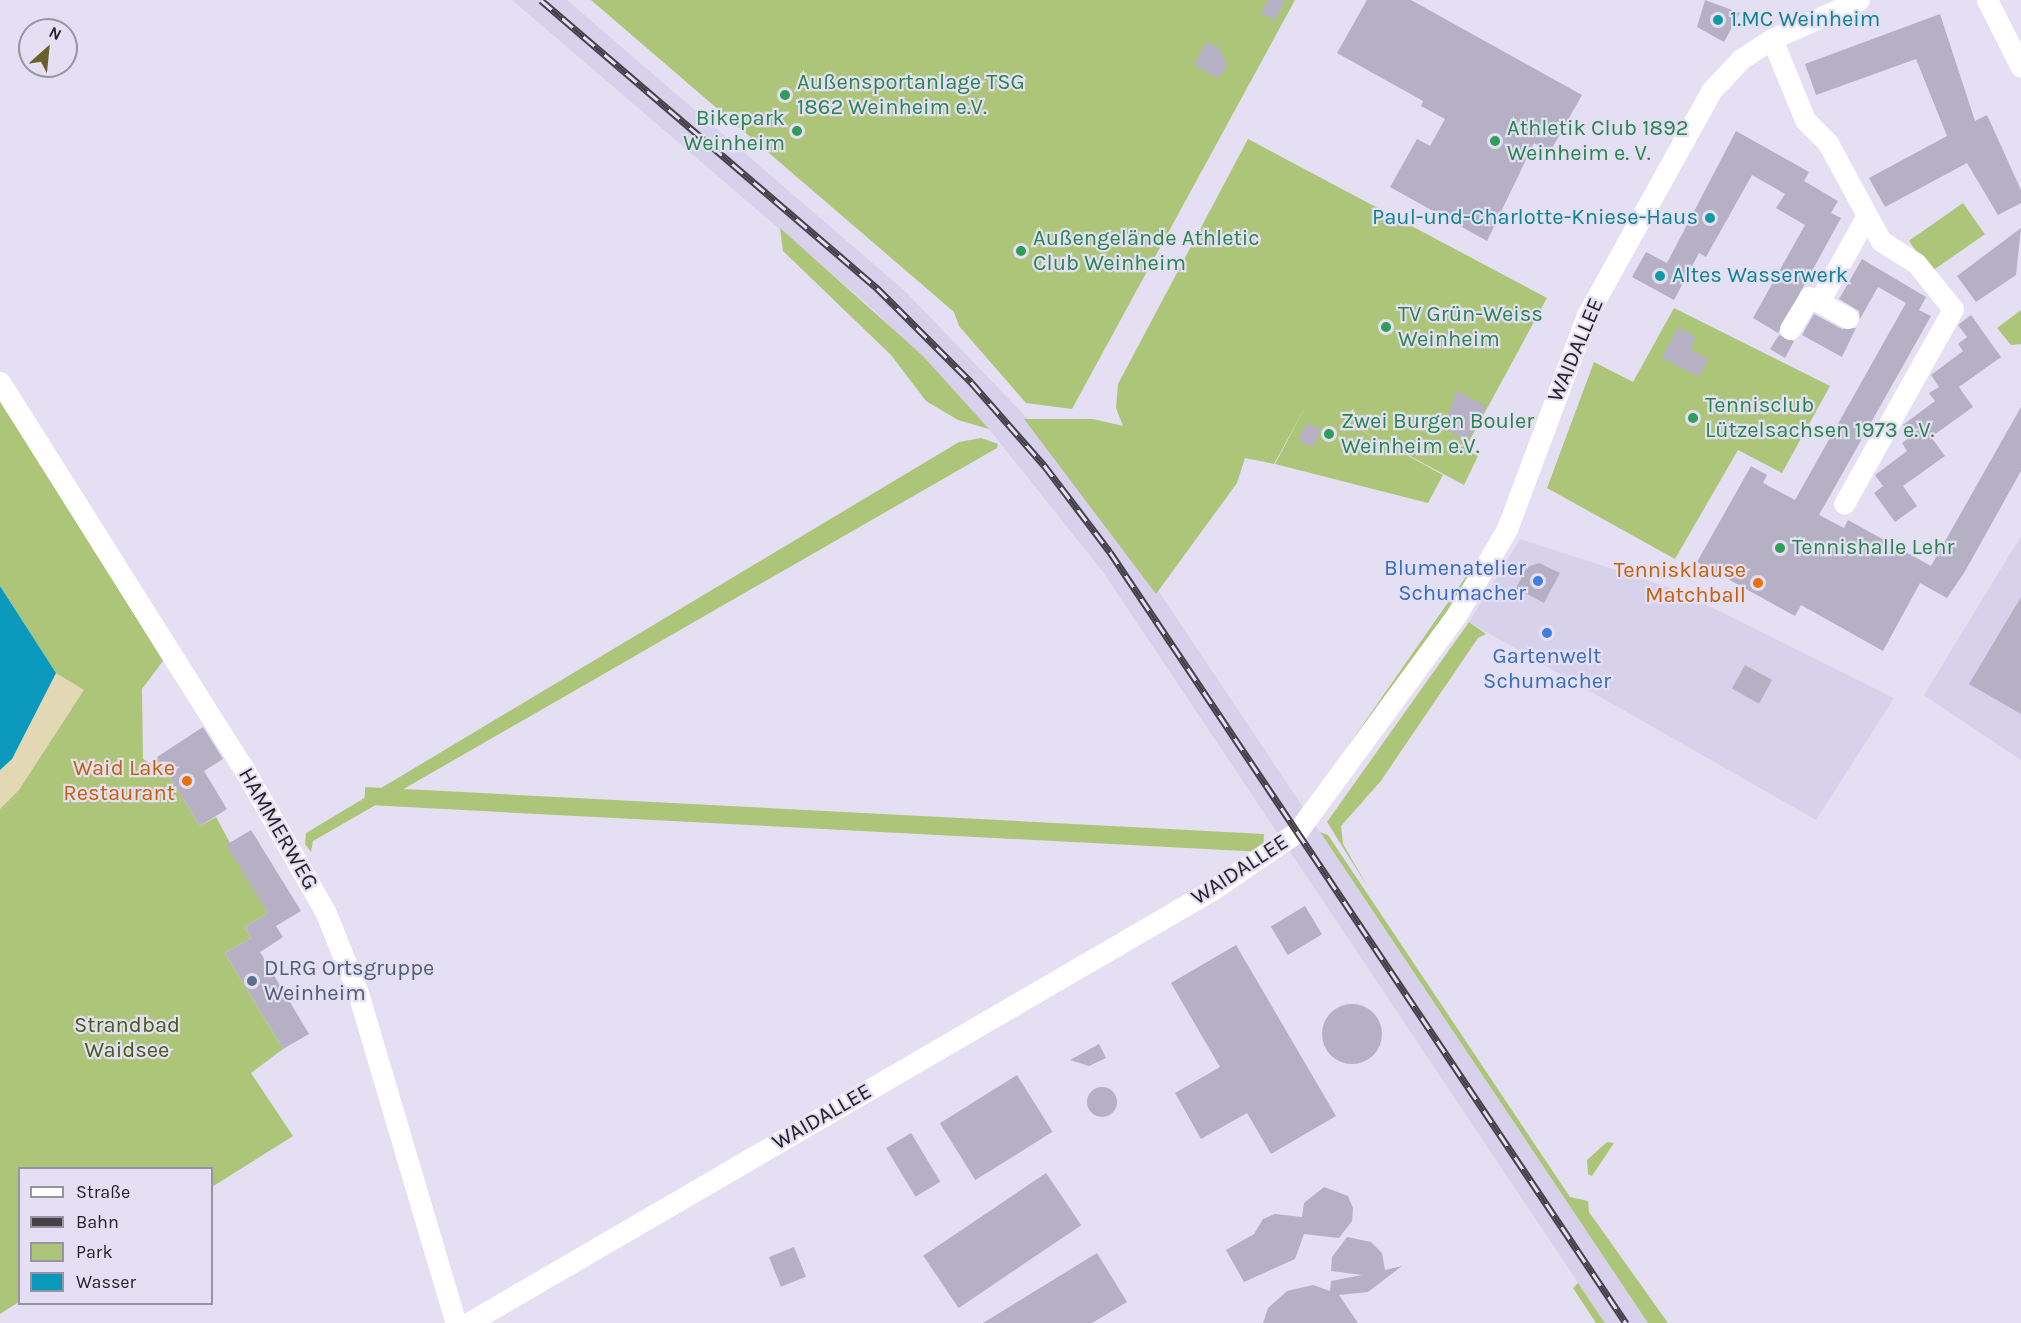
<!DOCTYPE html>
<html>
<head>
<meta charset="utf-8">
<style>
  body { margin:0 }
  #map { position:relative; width:2021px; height:1323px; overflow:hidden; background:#e4dff2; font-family:Karla,sans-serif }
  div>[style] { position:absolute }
  .built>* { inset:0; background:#d8d1ec }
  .green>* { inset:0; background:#adc578; transform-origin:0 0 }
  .sand>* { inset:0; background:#e2d8b4 }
  .water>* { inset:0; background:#0a99bd }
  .building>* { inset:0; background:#b5b0c3; transform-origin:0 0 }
  .round { border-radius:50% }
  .minor>* { height:21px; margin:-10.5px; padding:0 10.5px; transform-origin:10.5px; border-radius:10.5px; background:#fff }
  .rail>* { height:7px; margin-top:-3.5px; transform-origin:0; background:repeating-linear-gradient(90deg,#e4dff2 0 14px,#44414a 0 28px); box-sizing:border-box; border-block:2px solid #44414a }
  .dots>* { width:16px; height:16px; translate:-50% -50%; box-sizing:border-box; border:3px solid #e4dff2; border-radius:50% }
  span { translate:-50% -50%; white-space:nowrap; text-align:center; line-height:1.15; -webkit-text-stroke:4.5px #e4dff2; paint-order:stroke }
  .culture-label { font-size:22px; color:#0d838f }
  .left { translate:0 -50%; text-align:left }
  .right { translate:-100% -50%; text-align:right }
  .leisure-label { font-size:22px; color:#27864d }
  .street-label { font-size:22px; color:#242229 }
  .shop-label { font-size:22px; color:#366cbe }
  .food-label { font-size:22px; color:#c56008 }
  .service-label { font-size:22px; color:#4e5e75 }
  .park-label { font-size:22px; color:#48591c }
  .legend { position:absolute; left:18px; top:1167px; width:195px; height:138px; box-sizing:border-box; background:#e4dff2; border:2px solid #9793a2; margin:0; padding:8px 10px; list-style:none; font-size:18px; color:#242229 }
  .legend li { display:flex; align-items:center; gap:12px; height:30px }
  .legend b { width:30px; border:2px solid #9793a2 }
  .north { position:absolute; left:18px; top:18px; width:60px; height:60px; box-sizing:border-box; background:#e4dff2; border:2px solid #9793a2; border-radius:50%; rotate:27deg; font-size:16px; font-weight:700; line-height:24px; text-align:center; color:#242229 }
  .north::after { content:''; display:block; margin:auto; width:21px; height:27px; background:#6a5e2b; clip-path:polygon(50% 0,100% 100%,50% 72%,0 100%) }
</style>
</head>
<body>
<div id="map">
  <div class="built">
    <div style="clip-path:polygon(512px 0,567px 0,905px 291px,1031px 422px,1141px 565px,1648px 1323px,1605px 1323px,1103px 572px,989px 429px,874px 310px)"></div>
    <div style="clip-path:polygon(2021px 536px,2021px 760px,1924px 695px)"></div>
    <div style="clip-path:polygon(1520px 539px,1677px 590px,1894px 698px,1816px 820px,1469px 622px)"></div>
  </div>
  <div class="green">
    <div style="clip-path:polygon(591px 0,1295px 0,1072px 409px,1026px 403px,959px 326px,954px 312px)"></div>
    <div style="clip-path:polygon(1248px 139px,1547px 298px,1465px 449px,1478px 456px,1464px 485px,1339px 418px,1443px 475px,1428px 503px,1275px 464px,1308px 402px,1274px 464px,1245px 458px,1237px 483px,1156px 594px,1024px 419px,1093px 419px,1123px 426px,1116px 408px,1118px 384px)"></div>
    <div style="left:1963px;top:203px;width:38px;height:66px;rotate:55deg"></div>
    <div style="clip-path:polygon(780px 228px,923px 356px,989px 429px,958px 420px,926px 401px,891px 355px,783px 251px)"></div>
    <div style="clip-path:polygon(1674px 308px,1830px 386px,1782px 473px,1738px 450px,1675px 559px,1547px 488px,1594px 362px,1633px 382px)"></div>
    <div style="clip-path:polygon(2021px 310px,2021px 344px,2011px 345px,1997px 328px)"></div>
    <div style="clip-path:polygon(0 397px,163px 661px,142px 689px,143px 759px,152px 764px,157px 757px,200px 826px,216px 817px,268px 913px,245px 927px,251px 938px,225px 953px,283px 1049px,251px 1073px,293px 1136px,212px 1187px,212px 1168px,20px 1168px,19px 1302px,0 1314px,0 770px,12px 759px,56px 673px,0 586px)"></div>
    <div style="clip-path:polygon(981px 438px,998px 444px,997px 448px,313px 841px,311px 852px,305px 844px,306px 833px,959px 442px)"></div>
    <div style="clip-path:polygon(1479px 558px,1482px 561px,1321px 794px,1318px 789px)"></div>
    <div style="clip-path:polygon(1469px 622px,1486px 634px,1478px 638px,1380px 782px,1341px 826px,1343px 844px,1369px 889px,1327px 822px)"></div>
    <div style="clip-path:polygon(1320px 832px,1328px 835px,1570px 1197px,1588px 1201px,1589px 1212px,1668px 1323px,1648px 1323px)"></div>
    <div style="left:1264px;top:834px;width:18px;height:900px;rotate:93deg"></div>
    <div style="clip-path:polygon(1607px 1142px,1614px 1143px,1592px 1176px,1588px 1174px,1587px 1160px)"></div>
    <div style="clip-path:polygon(1578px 1283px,1605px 1323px,1596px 1323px,1573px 1288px)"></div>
  </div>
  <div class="sand">
    <div style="clip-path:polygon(56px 673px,84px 690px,19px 790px,0 809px,0 770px,12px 759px)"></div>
  </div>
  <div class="water">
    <div style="clip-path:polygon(0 586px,56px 673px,12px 759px,0 770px)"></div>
  </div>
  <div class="building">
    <div style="clip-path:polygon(1268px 0,1285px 0,1275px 20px,1261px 13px)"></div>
    <div style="clip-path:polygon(1367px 0,1411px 0,1582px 95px,1550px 152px,1534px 143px,1487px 241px,1390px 187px,1417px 139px,1430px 146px,1445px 119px,1421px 106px,1423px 101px,1337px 53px)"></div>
    <div style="clip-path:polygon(1705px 0,1740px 13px,1724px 42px,1697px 27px)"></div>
    <div style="clip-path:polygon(1940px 14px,1975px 121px,1987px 115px,2021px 190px,2021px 203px,1998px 215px,1967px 163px,1885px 207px,1869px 178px,1947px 136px,1916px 59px,1816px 95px,1805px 64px)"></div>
    <div style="clip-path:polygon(1206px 42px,1218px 47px,1225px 60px,1225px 71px,1217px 78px,1194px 65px)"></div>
    <div style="clip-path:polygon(1736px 131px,1809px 172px,1804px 181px,1838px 201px,1831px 213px,1841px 218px,1778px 333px,1753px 318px,1805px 225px,1776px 208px,1785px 194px,1752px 175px,1706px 257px,1699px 253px,1674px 300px,1632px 277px,1646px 252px,1667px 263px)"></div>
    <div style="clip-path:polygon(2021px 228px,2016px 275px,1976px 302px,1957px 276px)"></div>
    <div style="clip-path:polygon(1862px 259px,1926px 297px,1919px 310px,1931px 316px,1819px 515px,1844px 528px,1848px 520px,1931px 566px,2021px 407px,2021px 471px,1964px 573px,1947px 598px,1920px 583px,1883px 651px,1801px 605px,1795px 616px,1697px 562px,1751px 466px,1767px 475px,1763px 483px,1795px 500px,1906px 303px,1878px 287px,1860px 319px,1859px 311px,1839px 299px)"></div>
    <div style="clip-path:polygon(1814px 314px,1842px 329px,1856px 328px,1842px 357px,1802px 335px)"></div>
    <div style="clip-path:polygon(1971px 315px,2001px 357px,1959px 387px,1973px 407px,1931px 437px,1945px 456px,1903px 486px,1917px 506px,1895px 522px,1874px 493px,1883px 486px,1875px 475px,1907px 451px,1902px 443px,1911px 436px,1903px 425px,1935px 401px,1929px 393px,1939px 387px,1931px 375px,1963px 351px,1958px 344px,1967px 337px,1958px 325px)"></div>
    <div style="clip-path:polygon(1678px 327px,1696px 337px,1690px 349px,1708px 359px,1699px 377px,1662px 358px)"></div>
    <div style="clip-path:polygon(1779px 335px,1794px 341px,1785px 358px,1770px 349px)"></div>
    <div style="clip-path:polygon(1457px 391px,1486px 406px,1467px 441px,1443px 428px)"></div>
    <div style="left:1307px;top:423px;width:16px;height:19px;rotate:27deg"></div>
    <div style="clip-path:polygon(1539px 563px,1560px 573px,1544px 603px,1516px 588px,1527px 567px)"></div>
    <div style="clip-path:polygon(2021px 597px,2021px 714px,1969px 684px)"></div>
    <div style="left:1745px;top:665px;width:31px;height:27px;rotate:29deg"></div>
    <div style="clip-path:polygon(203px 727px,223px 759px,204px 771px,227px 809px,200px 826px,157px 757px)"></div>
    <div style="clip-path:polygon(251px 830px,301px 911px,276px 926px,283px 937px,260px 952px,309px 1034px,283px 1049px,225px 953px,251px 938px,245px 927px,268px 913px,226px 845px)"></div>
    <div style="left:1305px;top:906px;width:33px;height:40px;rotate:59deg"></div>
    <div style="clip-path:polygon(1236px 945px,1336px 1116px,1271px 1154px,1247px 1113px,1201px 1139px,1175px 1093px,1220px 1067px,1171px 983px)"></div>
    <div class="round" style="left:1322px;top:1004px;width:60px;height:60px"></div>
    <div style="clip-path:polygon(1099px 1044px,1106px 1058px,1089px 1066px,1070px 1060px)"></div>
    <div style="left:1017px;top:1075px;width:67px;height:91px;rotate:58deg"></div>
    <div class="round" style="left:1087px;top:1087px;width:30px;height:30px"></div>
    <div style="left:911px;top:1133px;width:57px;height:29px;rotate:59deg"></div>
    <div style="left:1046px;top:1173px;width:63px;height:148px;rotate:56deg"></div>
    <div style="clip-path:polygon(1324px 1187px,1348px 1196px,1353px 1208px,1352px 1221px,1339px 1238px,1304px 1234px,1295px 1259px,1244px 1282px,1226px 1250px,1254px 1234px,1263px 1219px,1275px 1214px,1302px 1217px,1304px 1203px)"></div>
    <div style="clip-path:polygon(1347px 1237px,1371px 1242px,1382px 1253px,1385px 1270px,1402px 1266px,1368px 1292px,1339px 1295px,1358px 1323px,1263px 1323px,1268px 1308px,1287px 1291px,1313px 1285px,1330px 1291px,1331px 1281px,1362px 1275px,1331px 1271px,1332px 1257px)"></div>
    <div style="left:794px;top:1247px;width:32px;height:27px;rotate:68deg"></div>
    <div style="clip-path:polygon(1097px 1253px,1127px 1302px,1092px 1323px,983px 1323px)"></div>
  </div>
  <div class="minor">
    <div style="left:1987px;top:0;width:75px;rotate:63.1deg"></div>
    <div style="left:1772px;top:39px;width:87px;rotate:67.8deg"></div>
    <div style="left:1805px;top:120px;width:33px;rotate:45deg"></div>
    <div style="left:1828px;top:143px;width:111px;rotate:61.6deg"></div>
    <div style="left:1881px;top:241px;width:41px;rotate:32.2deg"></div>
    <div style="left:1916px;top:263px;width:59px;rotate:51.2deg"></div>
    <div style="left:1953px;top:309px;width:223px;rotate:119.2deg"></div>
    <div style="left:1819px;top:302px;width:33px;rotate:29deg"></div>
    <div style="left:1790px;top:329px;width:37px;rotate:-59deg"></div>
    <div style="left:1809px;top:297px;width:11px;rotate:27deg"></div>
    <div style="left:1819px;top:302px;width:97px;rotate:-61.1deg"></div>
    <div style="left:0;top:382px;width:452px;rotate:57.8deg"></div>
    <div style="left:241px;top:764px;width:169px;rotate:60.3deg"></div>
    <div style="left:325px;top:911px;width:88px;rotate:68.1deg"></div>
    <div style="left:358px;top:993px;width:344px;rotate:73.5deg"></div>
    <div style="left:468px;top:1323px;width:861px;rotate:-30.2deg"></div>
    <div style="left:1212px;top:890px;width:103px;rotate:-34.3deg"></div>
    <div style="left:1297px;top:832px;width:270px;rotate:-53.7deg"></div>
    <div style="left:1457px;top:614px;width:99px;rotate:-59.5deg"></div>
    <div style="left:1507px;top:529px;width:228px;rotate:-69.5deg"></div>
    <div style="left:1587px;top:315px;width:256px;rotate:-61deg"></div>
    <div style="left:1711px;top:91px;width:44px;rotate:-46.8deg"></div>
    <div style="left:1741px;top:59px;width:37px;rotate:-33deg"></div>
    <div style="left:1772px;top:39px;width:95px;rotate:-24.1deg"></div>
  </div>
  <div class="rail">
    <div style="left:541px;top:0;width:443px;rotate:40.6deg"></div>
    <div style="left:877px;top:288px;width:133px;rotate:45deg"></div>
    <div style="left:971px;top:382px;width:111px;rotate:48.7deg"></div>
    <div style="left:1044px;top:465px;width:109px;rotate:52.8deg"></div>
    <div style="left:1110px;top:552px;width:928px;rotate:56.21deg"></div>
  </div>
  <div class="dots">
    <div style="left:1718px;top:20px;background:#0f9aa8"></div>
    <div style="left:785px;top:95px;background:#2e9e5b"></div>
    <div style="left:797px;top:131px;background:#2e9e5b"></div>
    <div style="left:1495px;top:141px;background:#2e9e5b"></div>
    <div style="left:1710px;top:218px;background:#0f9aa8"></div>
    <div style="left:1021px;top:251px;background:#2e9e5b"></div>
    <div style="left:1660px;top:276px;background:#0f9aa8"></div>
    <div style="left:1386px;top:327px;background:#2e9e5b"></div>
    <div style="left:1693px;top:418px;background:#2e9e5b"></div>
    <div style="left:1329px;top:434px;background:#2e9e5b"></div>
    <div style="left:1780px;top:548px;background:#2e9e5b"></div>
    <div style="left:1538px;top:581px;background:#3f7fe0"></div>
    <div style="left:1758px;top:583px;background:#e8710a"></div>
    <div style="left:1547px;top:633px;background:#3f7fe0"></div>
    <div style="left:187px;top:781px;background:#e8710a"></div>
    <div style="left:252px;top:981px;background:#5c6f8a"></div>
  </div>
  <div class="culture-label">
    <span class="left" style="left:1730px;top:20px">1.MC Weinheim</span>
    <span class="right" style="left:1698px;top:218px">Paul-und-Charlotte-Kniese-Haus</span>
    <span class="left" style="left:1672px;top:276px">Altes Wasserwerk</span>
  </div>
  <div class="leisure-label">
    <span class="left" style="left:797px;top:95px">Außensportanlage TSG<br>1862 Weinheim e.V.</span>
    <span class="right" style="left:785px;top:131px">Bikepark<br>Weinheim</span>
    <span class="left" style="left:1507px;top:141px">Athletik Club 1892<br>Weinheim e. V.</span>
    <span class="left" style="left:1033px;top:251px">Außengelände Athletic<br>Club Weinheim</span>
    <span class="left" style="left:1398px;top:327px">TV Grün-Weiss<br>Weinheim</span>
    <span class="left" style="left:1705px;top:418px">Tennisclub<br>Lützelsachsen 1973 e.V.</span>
    <span class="left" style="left:1341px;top:434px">Zwei Burgen Bouler<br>Weinheim e.V.</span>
    <span class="left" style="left:1792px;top:548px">Tennishalle Lehr</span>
  </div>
  <div class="street-label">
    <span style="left:1576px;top:350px;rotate:-67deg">WAIDALLEE</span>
    <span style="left:278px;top:829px;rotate:60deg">HAMMERWEG</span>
    <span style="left:1240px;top:870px;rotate:-33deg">WAIDALLEE</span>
    <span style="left:822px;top:1117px;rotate:-30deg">WAIDALLEE</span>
  </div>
  <div class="shop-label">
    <span class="right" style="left:1526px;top:581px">Blumenatelier<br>Schumacher</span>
    <span style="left:1547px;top:669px">Gartenwelt<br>Schumacher</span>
  </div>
  <div class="food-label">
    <span class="right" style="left:1746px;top:583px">Tennisklause<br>Matchball</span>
    <span class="right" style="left:175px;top:781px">Waid Lake<br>Restaurant</span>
  </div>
  <div class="service-label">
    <span class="left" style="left:264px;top:981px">DLRG Ortsgruppe<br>Weinheim</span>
  </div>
  <div class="park-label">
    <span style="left:127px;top:1038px">Strandbad<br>Waidsee</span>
  </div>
  <ul class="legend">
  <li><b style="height:8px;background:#fff"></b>Straße</li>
  <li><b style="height:8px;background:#44414a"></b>Bahn</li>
  <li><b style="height:16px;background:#adc578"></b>Park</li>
  <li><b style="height:16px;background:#0a99bd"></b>Wasser</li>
  </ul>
  <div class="north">N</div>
</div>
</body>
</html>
